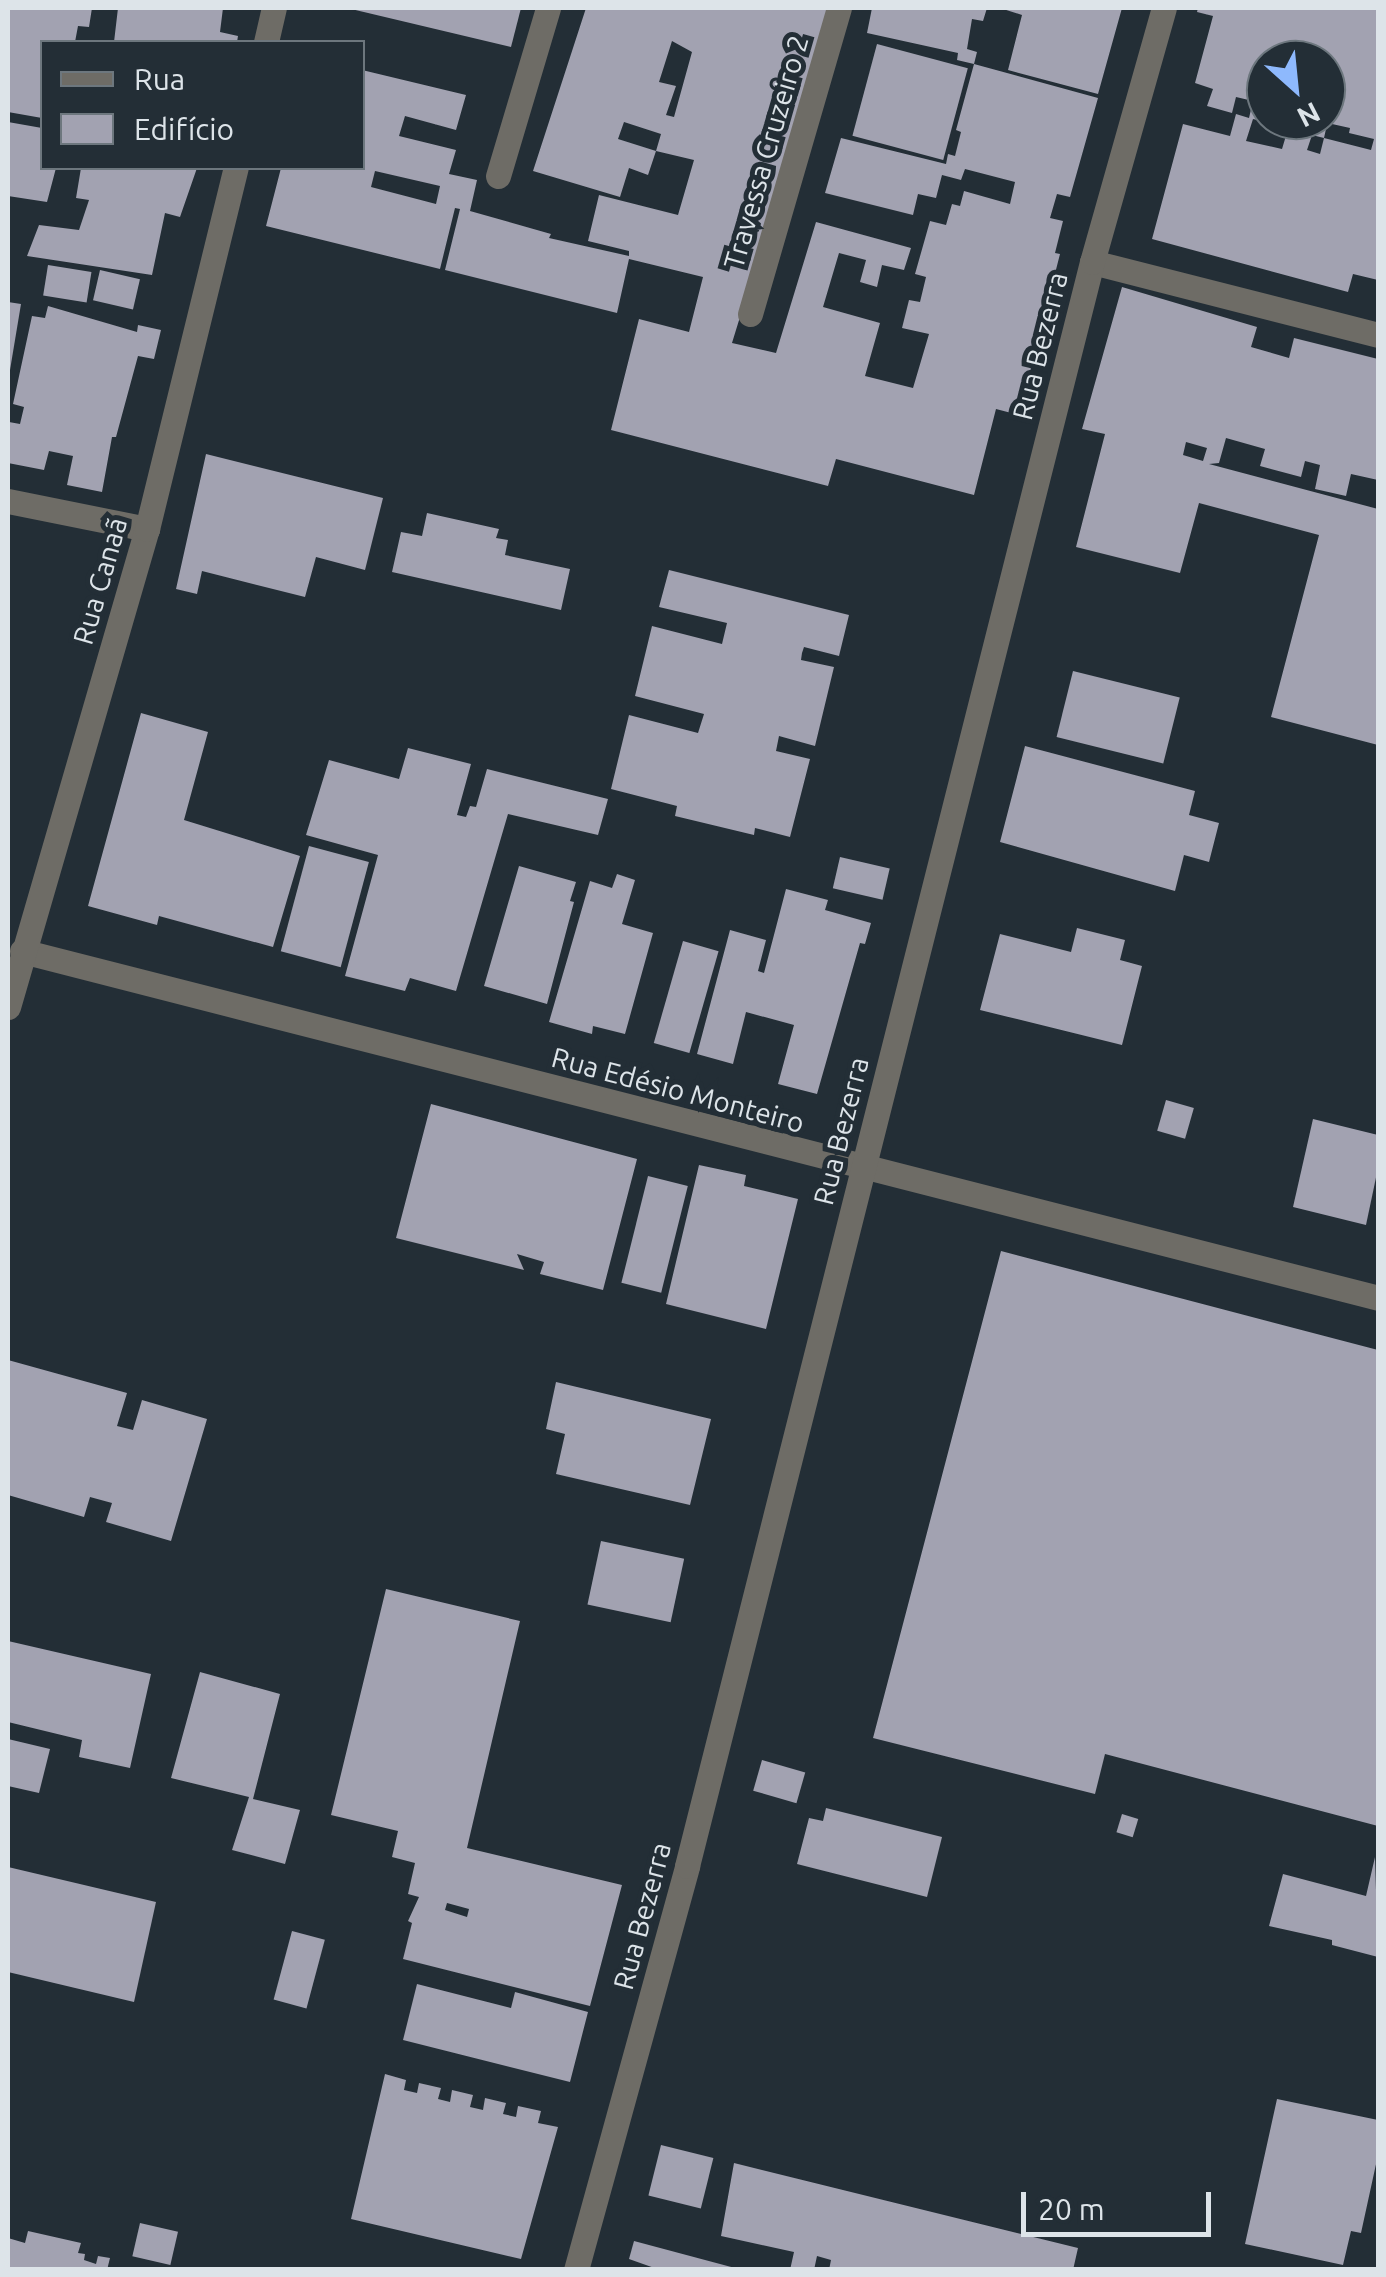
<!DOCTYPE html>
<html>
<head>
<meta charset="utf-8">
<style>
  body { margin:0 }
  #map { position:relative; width:1386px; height:2277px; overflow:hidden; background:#232e36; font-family:Ubuntu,sans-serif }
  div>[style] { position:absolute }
  .building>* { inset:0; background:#a2a2b1; transform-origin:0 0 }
  .minor>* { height:25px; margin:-12.5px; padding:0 12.5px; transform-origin:12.5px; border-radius:12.5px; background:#6e6c66 }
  span { translate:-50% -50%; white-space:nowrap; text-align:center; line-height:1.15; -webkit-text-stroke:10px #232e36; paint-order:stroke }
  .street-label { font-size:28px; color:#dde4e9 }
  .frame { position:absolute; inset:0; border:10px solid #dde4e9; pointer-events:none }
  .legend { position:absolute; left:40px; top:40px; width:325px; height:130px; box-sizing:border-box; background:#232e36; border:2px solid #6d777e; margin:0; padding:12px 18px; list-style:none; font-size:30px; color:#dde4e9 }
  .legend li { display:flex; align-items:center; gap:20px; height:50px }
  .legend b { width:50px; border:2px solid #6d777e }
  .north { position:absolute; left:1246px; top:40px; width:100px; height:100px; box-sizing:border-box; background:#232e36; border:2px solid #6d777e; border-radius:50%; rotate:153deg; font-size:28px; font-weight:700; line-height:40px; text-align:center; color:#dde4e9 }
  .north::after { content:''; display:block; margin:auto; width:35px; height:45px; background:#8eb9fd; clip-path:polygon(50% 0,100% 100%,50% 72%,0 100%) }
  .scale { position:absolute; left:1021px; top:2192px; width:190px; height:45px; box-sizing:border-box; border:5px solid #dde4e9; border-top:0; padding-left:12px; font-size:30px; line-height:35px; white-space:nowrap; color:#dde4e9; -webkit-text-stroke:8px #232e36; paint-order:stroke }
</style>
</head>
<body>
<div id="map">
  <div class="building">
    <div style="clip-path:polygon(8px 8px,92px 8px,89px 27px,78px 26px,75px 42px,42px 42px,42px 118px,8px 112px)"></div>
    <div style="clip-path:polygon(118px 8px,223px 8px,220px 32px,238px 36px,237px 42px,114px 42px)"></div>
    <div style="clip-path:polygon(347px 8px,521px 8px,511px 47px)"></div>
    <div style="clip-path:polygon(evenodd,586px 8px,835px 8px,732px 343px,776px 353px,816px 222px,911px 248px,904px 270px,882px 265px,877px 287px,860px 282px,866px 260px,839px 253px,823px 307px,880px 323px,865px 376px,913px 388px,929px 334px,902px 328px,909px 300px,920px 302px,926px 277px,915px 274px,930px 221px,946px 225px,952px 204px,960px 206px,964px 191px,1010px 204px,1015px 182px,965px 169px,961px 180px,942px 175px,936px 198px,918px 194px,913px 215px,825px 193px,841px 138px,946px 164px,948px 154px,955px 156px,961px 132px,956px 130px,974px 64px,1098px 98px,1070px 197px,1057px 194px,1050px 218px,1063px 221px,1055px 253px,1060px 254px,1019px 415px,996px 409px,974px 495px,836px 459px,828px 486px,611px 430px,639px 319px,689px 332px,703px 277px,629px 259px,617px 313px,445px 270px,460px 209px,455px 208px,440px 269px,266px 226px,281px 168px,362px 168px,362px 70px,466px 95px,456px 130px,405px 116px,399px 136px,456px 150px,449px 174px,477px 180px,470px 211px,551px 234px,549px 238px,629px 256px,629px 251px,588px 241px,599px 195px,678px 215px,694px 160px,656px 151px,661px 134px,624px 122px,618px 139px,656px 151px,648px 175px,629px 168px,620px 197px,533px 171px,586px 8px,672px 41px,692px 52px,674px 117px,666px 115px,676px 86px,659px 82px,672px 41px,586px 8px,375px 171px,440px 186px,436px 204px,371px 187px,375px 171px)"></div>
    <div style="clip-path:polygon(872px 8px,987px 8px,983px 21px,972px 19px,967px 49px,977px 52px,974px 64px,957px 60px,958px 53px,867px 33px)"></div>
    <div style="clip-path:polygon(1000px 8px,1122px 8px,1098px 94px,1008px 70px,1022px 15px)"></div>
    <div style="clip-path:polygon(evenodd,1198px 8px,1378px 8px,1378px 280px,1353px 274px,1348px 292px,1152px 239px,1183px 124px,1230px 136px,1236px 114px,1249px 118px,1253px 101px,1236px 97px,1232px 113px,1207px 106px,1213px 89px,1195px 83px,1213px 16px,1197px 12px,1198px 8px,1266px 60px,1326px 60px,1326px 117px,1333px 119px,1332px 124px,1350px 128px,1349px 133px,1374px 139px,1371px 150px,1324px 138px,1320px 154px,1307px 150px,1312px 135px,1324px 138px,1328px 120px,1310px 120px,1307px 133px,1288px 129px,1282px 149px,1246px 141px,1253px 119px,1266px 122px,1266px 60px)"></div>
    <div style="left:877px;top:44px;width:94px;height:95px;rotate:15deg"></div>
    <div style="clip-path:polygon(8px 122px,42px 128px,42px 168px,56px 168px,47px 202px,8px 196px)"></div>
    <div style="clip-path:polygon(81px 168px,197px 168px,180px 217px,165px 213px,152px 275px,27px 256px,39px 225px,79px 230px,89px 200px,76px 198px)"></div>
    <div style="left:48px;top:265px;width:44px;height:31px;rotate:9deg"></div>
    <div style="left:100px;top:270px;width:41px;height:31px;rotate:13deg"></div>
    <div style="clip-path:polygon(evenodd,1122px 287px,1257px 327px,1251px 347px,1289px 358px,1294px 338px,1378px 359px,1378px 480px,1351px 474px,1346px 496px,1315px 489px,1320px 465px,1305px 461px,1301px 477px,1260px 466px,1265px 449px,1226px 438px,1219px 463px,1209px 464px,1378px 509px,1378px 745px,1271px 717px,1319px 535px,1199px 503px,1180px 573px,1076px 547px,1105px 434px,1082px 429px,1122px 287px,1186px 442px,1207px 448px,1203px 461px,1183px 455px,1186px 442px)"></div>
    <div style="clip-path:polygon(8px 302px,21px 304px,9px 376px,8px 376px)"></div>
    <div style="clip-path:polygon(48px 306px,137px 332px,138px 325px,161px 330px,154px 359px,138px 356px,116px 437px,112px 437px,102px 492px,67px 485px,73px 456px,49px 451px,44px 470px,8px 463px,9px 422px,20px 424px,24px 407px,13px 404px,32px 316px,45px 318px)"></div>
    <div style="clip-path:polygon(206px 454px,383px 498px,365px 570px,316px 557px,305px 597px,202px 571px,197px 594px,176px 589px)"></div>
    <div style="clip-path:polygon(427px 513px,499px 529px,496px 538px,508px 540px,505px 555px,570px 569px,561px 610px,392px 572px,401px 532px,422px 536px)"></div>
    <div style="clip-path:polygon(669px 570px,849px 615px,839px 656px,804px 647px,802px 653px,801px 660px,834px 667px,815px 746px,779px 736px,776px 751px,810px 759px,790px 837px,755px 828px,754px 835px,675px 816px,677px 806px,611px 789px,629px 715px,698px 733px,704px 714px,635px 696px,652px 626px,722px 644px,727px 623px,659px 607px)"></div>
    <div style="left:1073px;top:671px;width:110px;height:68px;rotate:14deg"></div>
    <div style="clip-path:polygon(141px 713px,208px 732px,184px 820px,300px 856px,273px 947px,159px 916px,157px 925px,88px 906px)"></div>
    <div style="clip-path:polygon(1025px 746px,1195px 791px,1189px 815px,1219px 823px,1209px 862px,1184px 855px,1175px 891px,1000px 842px)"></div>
    <div style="clip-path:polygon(408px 748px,471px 764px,457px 815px,466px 817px,470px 806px,476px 807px,487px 769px,608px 799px,598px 835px,508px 814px,456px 991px,410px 978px,405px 991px,345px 976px,378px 855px,306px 835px,329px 760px,399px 779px)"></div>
    <div style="left:309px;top:846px;width:62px;height:109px;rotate:15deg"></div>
    <div style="left:840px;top:857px;width:51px;height:32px;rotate:13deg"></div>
    <div style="clip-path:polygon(519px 866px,576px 882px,570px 901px,574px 902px,547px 1004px,484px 986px)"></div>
    <div style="clip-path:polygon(617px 874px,635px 880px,622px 924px,653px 933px,625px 1034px,593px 1026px,592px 1034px,549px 1022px,590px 881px,612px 888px)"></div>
    <div style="clip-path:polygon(786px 889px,828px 900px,825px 910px,871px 923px,865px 944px,860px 943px,817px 1094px,778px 1084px,794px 1025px,746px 1012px,733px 1064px,697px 1054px,730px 930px,766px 940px,758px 971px,764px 973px)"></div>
    <div style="clip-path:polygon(1077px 928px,1125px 940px,1120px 960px,1142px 966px,1122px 1045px,980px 1010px,1000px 934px,1071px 952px)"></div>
    <div style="left:683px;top:941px;width:37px;height:106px;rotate:16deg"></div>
    <div style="left:1166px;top:1100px;width:29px;height:32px;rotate:16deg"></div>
    <div style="clip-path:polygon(431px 1104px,637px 1159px,603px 1290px,540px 1274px,544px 1262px,517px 1254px,524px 1270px,396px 1238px)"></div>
    <div style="clip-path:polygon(1313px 1119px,1378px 1135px,1378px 1168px,1366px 1225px,1293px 1207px)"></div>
    <div style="clip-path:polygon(699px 1165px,746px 1175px,744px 1186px,798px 1199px,766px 1329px,666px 1304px)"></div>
    <div style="left:648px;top:1176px;width:41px;height:110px;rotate:14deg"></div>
    <div style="clip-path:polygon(1001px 1251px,1378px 1350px,1378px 1826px,1105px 1754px,1095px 1794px,873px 1738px)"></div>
    <div style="clip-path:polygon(8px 1360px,127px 1393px,117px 1426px,133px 1430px,142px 1400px,207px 1419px,171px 1541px,106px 1522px,112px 1503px,90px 1497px,84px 1517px,8px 1495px)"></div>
    <div style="clip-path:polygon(556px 1382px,711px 1419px,690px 1505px,556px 1474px,565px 1434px,546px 1429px)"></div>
    <div style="left:601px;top:1541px;width:85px;height:65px;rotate:12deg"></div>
    <div style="clip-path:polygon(evenodd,386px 1589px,520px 1621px,467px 1848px,622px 1885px,590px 2006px,403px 1959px,412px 1923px,408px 1921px,419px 1897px,408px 1894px,415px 1863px,392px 1857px,398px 1831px,331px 1815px,386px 1589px,447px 1903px,469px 1909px,467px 1917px,445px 1910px,447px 1903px)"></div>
    <div style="clip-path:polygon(8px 1641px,151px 1674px,130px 1768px,79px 1757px,82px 1740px,8px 1722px)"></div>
    <div style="clip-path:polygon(200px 1672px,280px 1694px,253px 1799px,300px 1810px,285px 1864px,232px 1850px,249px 1797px,171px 1778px)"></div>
    <div style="clip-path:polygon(8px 1739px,50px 1749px,39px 1793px,8px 1786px)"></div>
    <div style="left:762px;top:1760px;width:45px;height:32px;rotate:16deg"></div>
    <div style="clip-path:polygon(826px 1808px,942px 1837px,927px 1897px,797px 1864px,809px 1818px,823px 1821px)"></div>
    <div style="left:1122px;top:1814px;width:17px;height:19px;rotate:17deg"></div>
    <div style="clip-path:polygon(1375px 1857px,1378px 1957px,1332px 1945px,1332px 1940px,1269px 1926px,1283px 1874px,1366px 1896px)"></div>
    <div style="clip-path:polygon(8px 1867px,156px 1902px,134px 2002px,8px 1972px)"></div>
    <div style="left:292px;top:1931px;width:34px;height:71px;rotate:15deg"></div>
    <div style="clip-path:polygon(417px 1984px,511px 2008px,515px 1992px,588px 2012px,570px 2082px,403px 2040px)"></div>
    <div style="clip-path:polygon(385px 2074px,406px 2080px,404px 2090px,417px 2093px,419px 2083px,441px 2088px,438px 2099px,450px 2102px,452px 2090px,473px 2095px,470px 2107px,483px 2110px,485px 2098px,506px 2103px,503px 2114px,516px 2117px,518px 2106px,541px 2111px,538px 2123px,558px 2127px,521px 2259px,351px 2219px)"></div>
    <div style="clip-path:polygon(1277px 2099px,1378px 2120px,1378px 2155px,1361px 2233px,1351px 2231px,1343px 2265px,1245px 2244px)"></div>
    <div style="left:661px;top:2145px;width:54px;height:52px;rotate:14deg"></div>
    <div style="clip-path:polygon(734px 2163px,1078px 2248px,1073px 2270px,829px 2270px,831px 2260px,817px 2256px,814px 2270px,790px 2270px,794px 2252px,721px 2236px)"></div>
    <div style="left:140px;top:2223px;width:39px;height:34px;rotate:13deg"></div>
    <div style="clip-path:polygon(28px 2231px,81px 2243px,78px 2253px,85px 2254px,84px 2260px,96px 2264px,98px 2256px,110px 2258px,107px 2270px,8px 2270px,8px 2238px,25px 2243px)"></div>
    <div style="clip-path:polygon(634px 2241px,735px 2268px,735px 2270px,660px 2270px,629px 2259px)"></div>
  </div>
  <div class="minor">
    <div style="left:266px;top:42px;width:35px;rotate:-77deg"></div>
    <div style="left:498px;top:176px;width:175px;rotate:-73.4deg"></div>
    <div style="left:1092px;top:262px;width:295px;rotate:14.3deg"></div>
    <div style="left:750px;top:314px;width:319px;rotate:-73.8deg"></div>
    <div style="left:8px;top:501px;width:142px;rotate:11.4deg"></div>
    <div style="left:22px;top:951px;width:1400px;rotate:14.35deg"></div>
    <div style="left:8px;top:1007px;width:498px;rotate:-73.8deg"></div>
    <div style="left:147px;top:529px;width:372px;rotate:-76.2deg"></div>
    <div style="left:576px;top:2270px;width:419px;rotate:-74.6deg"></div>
    <div style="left:687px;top:1866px;width:1654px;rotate:-75.83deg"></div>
    <div style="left:1092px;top:262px;width:264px;rotate:-74.2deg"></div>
  </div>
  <div class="street-label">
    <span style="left:766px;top:152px;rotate:-74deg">Travessa Cruzeiro 2</span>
    <span style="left:1040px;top:346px;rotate:-76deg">Rua Bezerra</span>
    <span style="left:100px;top:581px;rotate:-74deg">Rua Canaã</span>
    <span style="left:678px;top:1090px;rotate:15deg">Rua Edésio Monteiro</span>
    <span style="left:841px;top:1131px;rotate:-76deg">Rua Bezerra</span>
    <span style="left:642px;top:1916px;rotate:-75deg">Rua Bezerra</span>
  </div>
  <div class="frame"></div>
  <ul class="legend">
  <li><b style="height:12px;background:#6e6c66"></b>Rua</li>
  <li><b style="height:28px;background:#a2a2b1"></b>Edifício</li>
  </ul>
  <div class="north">N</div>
  <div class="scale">20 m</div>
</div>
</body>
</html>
